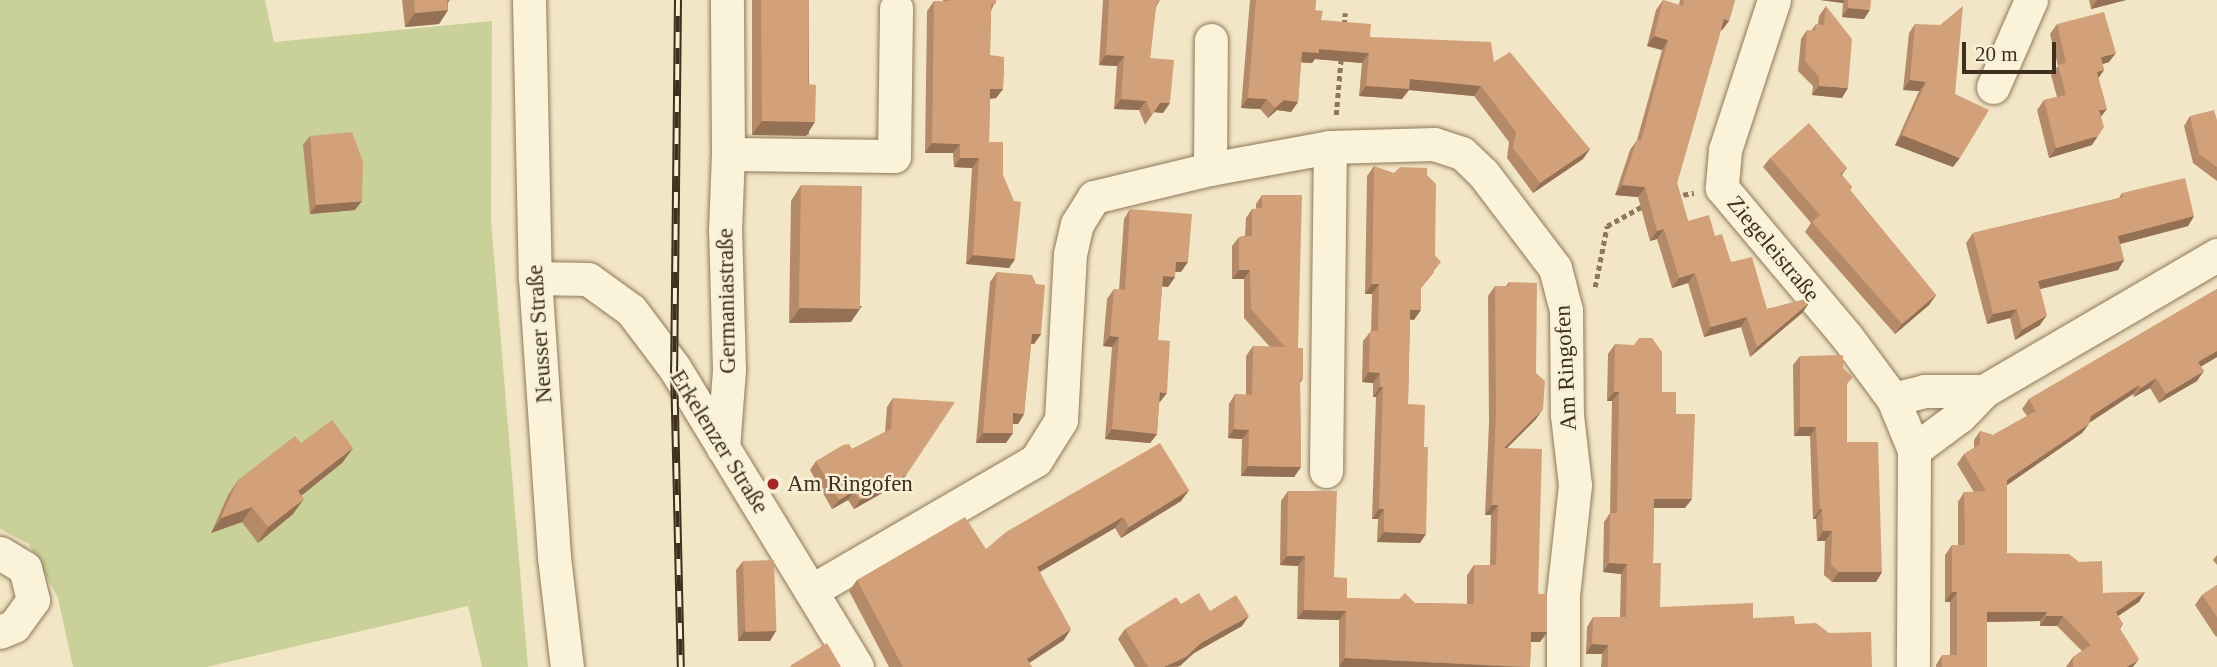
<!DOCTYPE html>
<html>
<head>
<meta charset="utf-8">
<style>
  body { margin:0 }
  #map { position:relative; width:2217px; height:667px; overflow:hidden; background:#f2e6c6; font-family:"Times New Roman",serif }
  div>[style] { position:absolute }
  .green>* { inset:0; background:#c9d198 }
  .path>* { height:4.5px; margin-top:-2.25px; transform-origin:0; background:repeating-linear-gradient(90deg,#8f7859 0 5px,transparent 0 8.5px) }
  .roads { filter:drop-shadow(0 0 2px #8f7859) drop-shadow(0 0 2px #8f7859) }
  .minor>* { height:33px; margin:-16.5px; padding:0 16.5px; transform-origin:16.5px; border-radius:16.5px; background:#fbf2da }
  .rail>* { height:8px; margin-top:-4px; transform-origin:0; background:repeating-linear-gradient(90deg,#f8f0d6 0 16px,#3e2f1e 0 32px); box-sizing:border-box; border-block:2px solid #3e2f1e }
  .wall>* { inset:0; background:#b58a68; transform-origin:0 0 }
  .shaded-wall>* { inset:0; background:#947155 }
  .building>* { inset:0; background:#d3a179; transform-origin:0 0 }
  .dots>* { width:19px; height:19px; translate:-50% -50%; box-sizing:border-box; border:4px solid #f8f0d6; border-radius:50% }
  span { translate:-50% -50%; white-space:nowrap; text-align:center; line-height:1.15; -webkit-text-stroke:5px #f8f0d6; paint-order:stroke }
  .street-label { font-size:23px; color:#3e2f1e }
  .poi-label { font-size:23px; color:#3e2f1e }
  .left { translate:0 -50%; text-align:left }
  .scale { position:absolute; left:1962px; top:42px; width:94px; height:32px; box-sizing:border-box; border:4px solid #3e2f1e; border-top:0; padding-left:9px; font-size:21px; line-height:24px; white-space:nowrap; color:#3e2f1e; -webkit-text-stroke:5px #f8f0d6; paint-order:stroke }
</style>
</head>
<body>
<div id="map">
  <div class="green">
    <div style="clip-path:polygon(0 0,265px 0,274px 42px,492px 21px,491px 221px,528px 667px,482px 667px,468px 606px,207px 667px,73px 667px,58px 598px,29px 544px,0 529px)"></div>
  </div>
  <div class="path">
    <div style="left:1344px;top:25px;width:12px;rotate:-85deg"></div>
    <div style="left:1336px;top:115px;width:57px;rotate:-85deg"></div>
    <div style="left:1675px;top:196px;width:19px;rotate:-9deg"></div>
    <div style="left:1595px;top:287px;width:62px;rotate:-78.9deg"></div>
    <div style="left:1607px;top:226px;width:41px;rotate:-29.1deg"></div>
  </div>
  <div class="roads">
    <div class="minor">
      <div style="left:529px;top:0;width:278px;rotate:88.8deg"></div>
      <div style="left:535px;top:278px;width:280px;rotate:86.1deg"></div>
      <div style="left:554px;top:557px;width:111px;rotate:83.3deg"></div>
      <div style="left:1774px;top:0;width:158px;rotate:108.1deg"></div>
      <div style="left:1725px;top:150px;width:38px;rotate:95deg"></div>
      <div style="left:1722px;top:188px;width:194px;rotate:50deg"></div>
      <div style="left:1847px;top:337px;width:77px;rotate:53.4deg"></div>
      <div style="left:1893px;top:399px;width:55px;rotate:67.6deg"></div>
      <div style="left:1914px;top:450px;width:217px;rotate:90.3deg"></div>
      <div style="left:1993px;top:87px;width:95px;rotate:-66.4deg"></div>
      <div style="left:728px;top:154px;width:166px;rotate:0.7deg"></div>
      <div style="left:894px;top:156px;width:148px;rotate:-89.2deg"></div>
      <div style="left:1210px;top:169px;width:129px;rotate:-89.6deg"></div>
      <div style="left:535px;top:278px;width:53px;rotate:1.1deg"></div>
      <div style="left:588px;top:279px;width:53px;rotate:35.8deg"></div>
      <div style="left:631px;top:310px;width:71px;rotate:53deg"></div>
      <div style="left:674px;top:367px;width:351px;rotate:58.6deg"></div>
      <div style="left:1893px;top:399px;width:32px;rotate:-14deg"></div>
      <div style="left:1924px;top:391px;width:60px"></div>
      <div style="left:723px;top:448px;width:78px;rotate:-85.6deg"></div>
      <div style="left:729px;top:370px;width:139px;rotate:-91.6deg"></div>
      <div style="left:725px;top:231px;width:77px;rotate:-87.8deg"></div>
      <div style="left:728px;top:154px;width:154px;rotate:-90.4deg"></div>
      <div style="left:1914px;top:450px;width:57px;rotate:-36.5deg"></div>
      <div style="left:1960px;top:416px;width:35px;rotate:-46deg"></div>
      <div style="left:1984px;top:391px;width:270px;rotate:-30.3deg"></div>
      <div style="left:1326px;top:471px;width:324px;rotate:-89.3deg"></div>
      <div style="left:0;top:553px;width:29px;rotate:31deg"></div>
      <div style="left:25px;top:568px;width:33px;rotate:76deg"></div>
      <div style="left:33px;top:600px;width:32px;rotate:126deg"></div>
      <div style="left:14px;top:626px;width:15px;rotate:157deg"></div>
      <div style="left:811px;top:591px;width:260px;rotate:-30.2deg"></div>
      <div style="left:1036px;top:460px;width:47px;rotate:-58deg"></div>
      <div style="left:1061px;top:420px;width:166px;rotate:-86.9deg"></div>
      <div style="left:1070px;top:254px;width:31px;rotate:-77deg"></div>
      <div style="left:1077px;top:224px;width:32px;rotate:-58deg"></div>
      <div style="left:1094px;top:197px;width:119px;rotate:-13.6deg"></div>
      <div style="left:1210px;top:169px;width:122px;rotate:-10.4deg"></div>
      <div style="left:1330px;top:147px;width:104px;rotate:-1.7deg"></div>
      <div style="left:1434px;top:144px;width:29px;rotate:18deg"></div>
      <div style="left:1462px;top:153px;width:29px;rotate:44deg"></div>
      <div style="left:1483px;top:173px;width:119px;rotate:52.8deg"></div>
      <div style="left:1555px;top:268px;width:43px;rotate:75.3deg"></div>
      <div style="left:1566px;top:310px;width:105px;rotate:89.5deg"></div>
      <div style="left:1567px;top:415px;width:70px;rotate:83.5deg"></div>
      <div style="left:1575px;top:485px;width:111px;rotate:96.2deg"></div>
      <div style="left:1563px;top:595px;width:72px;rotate:90deg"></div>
    </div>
  </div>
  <div class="rail">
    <div style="left:678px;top:0;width:367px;rotate:90.6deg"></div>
    <div style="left:674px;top:367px;width:300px;rotate:88.7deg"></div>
  </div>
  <div class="wall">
    <div style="clip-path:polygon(402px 0,450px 0,448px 3px,448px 10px,439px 24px,405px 27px)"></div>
    <div style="left:752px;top:0;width:57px;height:135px"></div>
    <div style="clip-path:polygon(943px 0,996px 0,991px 11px,990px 55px,1003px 89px,996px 98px,990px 99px,989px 142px,1003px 175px,1015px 259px,1009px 268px,966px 264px,972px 168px,954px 167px,953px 153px,925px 153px,927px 11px,934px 1px,943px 1px)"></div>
    <div style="clip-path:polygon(1103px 0,1160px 0,1156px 7px,1150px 58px,1163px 113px,1154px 112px,1145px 125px,1139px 110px,1114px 109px,1117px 66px,1099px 65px)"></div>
    <div style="clip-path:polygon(1250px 0,1316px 0,1315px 10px,1321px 20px,1370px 37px,1494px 62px,1590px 149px,1583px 159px,1533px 193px,1507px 158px,1509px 142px,1474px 96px,1409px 90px,1402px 99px,1359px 96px,1362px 63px,1315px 59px,1312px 63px,1301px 62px,1298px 102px,1291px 112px,1277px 110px,1268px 118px,1260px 109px,1241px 108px)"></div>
    <div style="clip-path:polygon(1663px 0,1679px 5px,1680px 0,1735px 0,1729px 21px,1722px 30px,1721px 30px,1677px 183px,1688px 221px,1715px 236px,1731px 262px,1767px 309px,1809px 303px,1802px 313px,1750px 357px,1741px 327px,1704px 337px,1688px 283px,1672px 288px,1657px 239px,1650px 241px,1638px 197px,1615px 195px,1630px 150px,1637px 140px,1662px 50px,1647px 46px,1656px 10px)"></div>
    <div style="clip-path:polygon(1820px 0,1871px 0,1864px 19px,1842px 17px,1843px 3px)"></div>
    <div style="clip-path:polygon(2089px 0,2126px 0,2091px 9px)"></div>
    <div style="clip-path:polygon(1826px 6px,1842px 98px,1812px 95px,1813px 86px,1798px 71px,1801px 39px,1807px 30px,1811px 31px,1816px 24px,1818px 24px,1819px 16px)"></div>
    <div style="clip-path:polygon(1915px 24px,1955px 94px,1953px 167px,1895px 145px,1919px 91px,1903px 90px,1909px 33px)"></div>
    <div style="clip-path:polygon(2057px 24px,2109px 62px,2102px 64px,2104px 70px,2098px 78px,2101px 117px,2092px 145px,2049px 158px,2037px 110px,2044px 100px,2057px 97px,2051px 75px,2058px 66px,2050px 34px)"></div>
    <div style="clip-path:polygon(2190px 116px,2217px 120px,2217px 181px,2193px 163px,2184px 126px)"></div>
    <div style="clip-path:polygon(310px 136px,355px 210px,310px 214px,303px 145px)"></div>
    <div style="clip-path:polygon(1770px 158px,1847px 168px,1842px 175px,1852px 187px,1850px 190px,1936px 295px,1929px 305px,1895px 334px,1805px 232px,1811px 223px,1763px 167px)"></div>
    <div style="clip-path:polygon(1374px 166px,1434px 272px,1421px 288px,1414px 320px,1410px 319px,1408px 404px,1420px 543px,1377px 542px,1378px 519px,1372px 519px,1376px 397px,1373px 397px,1373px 383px,1362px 382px,1363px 341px,1371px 331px,1372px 294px,1365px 294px,1367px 176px)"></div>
    <div style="clip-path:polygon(801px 185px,851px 322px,789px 323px,791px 201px)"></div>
    <div style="clip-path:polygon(2122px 193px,2194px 216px,2188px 226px,2120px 244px,2124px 260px,2118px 270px,2040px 289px,2040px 325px,2015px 340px,2010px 318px,1987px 324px,1966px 243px,1973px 233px,2119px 198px)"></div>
    <div style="clip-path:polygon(1262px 195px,1298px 348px,1303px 379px,1300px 383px,1301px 467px,1294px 477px,1241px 476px,1242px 439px,1228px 438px,1229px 404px,1235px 394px,1246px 395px,1246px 356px,1253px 346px,1270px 347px,1244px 318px,1244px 279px,1232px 279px,1232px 246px,1239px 237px,1245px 236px,1246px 218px,1252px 209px,1256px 209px,1256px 204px)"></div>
    <div style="clip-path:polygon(1130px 209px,1181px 272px,1175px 272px,1175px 277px,1168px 287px,1162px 286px,1158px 340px,1160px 402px,1159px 402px,1157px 434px,1150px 443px,1105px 439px,1112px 347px,1103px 346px,1107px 299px,1114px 289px,1119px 290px,1124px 219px)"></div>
    <div style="clip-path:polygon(997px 272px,1041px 334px,1034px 344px,1031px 344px,1024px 414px,1018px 424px,1013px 424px,1006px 443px,976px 443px,990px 282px)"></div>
    <div style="clip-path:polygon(1509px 282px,1536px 373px,1536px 419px,1507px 448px,1547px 632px,1540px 642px,1531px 642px,1530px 667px,1339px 667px,1339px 620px,1297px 619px,1298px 566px,1280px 565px,1281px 501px,1288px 491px,1334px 577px,1347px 598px,1415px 603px,1467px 604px,1467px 575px,1474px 565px,1490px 565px,1491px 515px,1485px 515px,1489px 423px,1488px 296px,1495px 286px,1506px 286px)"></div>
    <div style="clip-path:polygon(2217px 289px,2217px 357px,2201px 366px,2197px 381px,2159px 403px,2150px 388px,2134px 397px,2133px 394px,2089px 423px,2082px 433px,2007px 485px,2007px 553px,2103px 593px,2145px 592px,2139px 602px,2118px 616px,2123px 624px,2120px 629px,2133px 667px,2066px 667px,2073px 657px,2082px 651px,2057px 626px,2040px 626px,2040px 621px,1987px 622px,1987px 667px,1936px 667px,1936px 665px,1942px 655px,1950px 655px,1950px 602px,1945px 602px,1945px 555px,1952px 545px,1958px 545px,1958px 502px,1964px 492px,1974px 492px,1957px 464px,1964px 454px,1974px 448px,1974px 440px,1980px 431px,1993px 435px,2027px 416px,2022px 409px,2029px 399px)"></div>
    <div style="clip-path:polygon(1615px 344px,1662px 392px,1676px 414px,1685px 508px,1654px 508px,1653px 563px,1660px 607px,1795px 624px,1872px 667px,1601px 667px,1602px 654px,1586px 654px,1587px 627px,1593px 617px,1620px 617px,1621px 574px,1603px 572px,1604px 522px,1610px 513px,1612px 401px,1607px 401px,1608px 354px)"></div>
    <div style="clip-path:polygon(1800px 356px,1843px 368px,1847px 386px,1847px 442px,1882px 572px,1876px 582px,1832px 582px,1824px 575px,1825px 541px,1817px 541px,1816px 519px,1813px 519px,1810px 436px,1794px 436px,1793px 365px)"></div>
    <div style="clip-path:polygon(893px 398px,900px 483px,854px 509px,848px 500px,832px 509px,810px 470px,816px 461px,852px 449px,885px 432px,887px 407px)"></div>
    <div style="clip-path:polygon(353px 448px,342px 463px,301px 496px,293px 514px,258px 543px,242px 522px,211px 533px,228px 495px,238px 480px)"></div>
    <div style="clip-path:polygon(1189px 490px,1181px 501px,1121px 538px,1115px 528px,1040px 572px,1064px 640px,1029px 663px,1032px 667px,889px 667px,849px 591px,857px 580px,986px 549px)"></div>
    <div style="clip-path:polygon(2217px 555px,2217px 565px,2213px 560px)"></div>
    <div style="clip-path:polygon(743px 561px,770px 641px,738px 641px,736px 570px)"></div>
    <div style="clip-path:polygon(2217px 585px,2217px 636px,2216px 637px,2195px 605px,2202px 595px)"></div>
    <div style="clip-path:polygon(1181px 604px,1210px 611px,1242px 626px,1194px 653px,1178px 667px,1135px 667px,1118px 639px,1125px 629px)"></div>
  </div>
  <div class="shaded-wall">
    <div style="clip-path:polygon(1821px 0,1845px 0,1843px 3px)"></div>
    <div style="clip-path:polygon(2097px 0,2126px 0,2091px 9px)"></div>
    <div style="clip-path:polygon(1848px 8px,1870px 10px,1864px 19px,1842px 17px)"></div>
    <div style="clip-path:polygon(448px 10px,439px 24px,405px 27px,415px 13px)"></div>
    <div style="clip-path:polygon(1724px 19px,1729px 21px,1722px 30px,1717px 29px)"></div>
    <div style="clip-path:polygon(1654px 36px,1668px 40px,1662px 50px,1647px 46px)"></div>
    <div style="clip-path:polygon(1319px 49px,1369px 53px,1362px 63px,1315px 59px,1312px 63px,1295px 62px,1302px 52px)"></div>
    <div style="clip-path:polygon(2116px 53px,2109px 62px,2094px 67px,2101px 57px)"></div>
    <div style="clip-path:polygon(1106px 55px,1124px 56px,1117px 66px,1099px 65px)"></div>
    <div style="clip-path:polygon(2104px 70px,2097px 80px,2097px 72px)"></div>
    <div style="clip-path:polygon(1410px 79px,1481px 86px,1474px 96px,1409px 90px,1402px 99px,1359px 96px,1366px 86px)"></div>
    <div style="clip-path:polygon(1910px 80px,1926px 82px,1919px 91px,1903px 90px)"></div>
    <div style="clip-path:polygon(1819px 86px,1848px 88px,1842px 98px,1812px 95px)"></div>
    <div style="clip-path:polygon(990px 89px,1003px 89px,996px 98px,983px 99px)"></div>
    <div style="clip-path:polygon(1248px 98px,1267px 99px,1260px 109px,1241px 108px)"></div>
    <div style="clip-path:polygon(1121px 99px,1146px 101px,1139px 110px,1114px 109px)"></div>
    <div style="clip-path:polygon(1284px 100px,1298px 102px,1291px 112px,1277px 110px,1268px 118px,1275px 108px)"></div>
    <div style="clip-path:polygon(1160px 103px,1170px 103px,1163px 113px,1153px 112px)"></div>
    <div style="clip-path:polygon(2107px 109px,2100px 118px,2099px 110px)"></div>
    <div style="clip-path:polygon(762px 121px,815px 122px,806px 136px,752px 135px)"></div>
    <div style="clip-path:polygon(1902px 135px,1960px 158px,1953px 167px,1895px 145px)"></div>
    <div style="clip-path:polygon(2098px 136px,2092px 145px,2049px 158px,2056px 148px)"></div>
    <div style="clip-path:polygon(932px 143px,960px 144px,953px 153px,925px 153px)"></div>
    <div style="clip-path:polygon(1590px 149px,1583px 159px,1533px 193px,1540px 183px)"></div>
    <div style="clip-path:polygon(960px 158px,979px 158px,972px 168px,954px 167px)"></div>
    <div style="clip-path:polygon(1622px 185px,1645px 187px,1638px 197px,1615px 195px)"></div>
    <div style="clip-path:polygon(362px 201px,355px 210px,310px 214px,316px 205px)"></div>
    <div style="clip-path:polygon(2194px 216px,2188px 226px,2112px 246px,2118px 236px)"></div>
    <div style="clip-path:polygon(1664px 229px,1657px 239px,1650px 241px,1657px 231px)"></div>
    <div style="clip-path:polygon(973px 255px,1015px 259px,1009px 268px,966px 264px)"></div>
    <div style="clip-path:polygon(2124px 260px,2118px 270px,2032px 291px,2038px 281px)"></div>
    <div style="clip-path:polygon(1176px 262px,1188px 262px,1181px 272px,1169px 271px)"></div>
    <div style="clip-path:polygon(1239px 270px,1250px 270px,1244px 279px,1232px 279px)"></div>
    <div style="clip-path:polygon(1695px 273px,1688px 283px,1672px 288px,1679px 278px)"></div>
    <div style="clip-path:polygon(1163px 276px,1175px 277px,1168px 287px,1157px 286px)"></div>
    <div style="clip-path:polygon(1372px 284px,1379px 284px,1372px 294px,1365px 294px)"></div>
    <div style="clip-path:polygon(1936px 295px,1929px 305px,1895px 334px,1902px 324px)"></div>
    <div style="clip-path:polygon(1809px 303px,1802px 313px,1750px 357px,1757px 347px)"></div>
    <div style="clip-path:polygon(862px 306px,851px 322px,789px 323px,800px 308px)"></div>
    <div style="clip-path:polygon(2017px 309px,2010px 318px,1987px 324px,1993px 314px)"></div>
    <div style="clip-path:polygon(1410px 310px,1421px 310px,1414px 320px,1403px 319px)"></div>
    <div style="clip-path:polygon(2047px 315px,2040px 325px,2015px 340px,2022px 330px)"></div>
    <div style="clip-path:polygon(1747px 317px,1741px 327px,1704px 337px,1711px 327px)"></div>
    <div style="clip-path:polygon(1032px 334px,1041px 334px,1034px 344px,1025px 343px)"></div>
    <div style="clip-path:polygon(1110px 336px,1119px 337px,1112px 347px,1103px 346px)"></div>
    <div style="clip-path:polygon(2217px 351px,2217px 357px,2192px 372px,2198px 362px)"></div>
    <div style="clip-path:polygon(2204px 371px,2197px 381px,2159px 403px,2166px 394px)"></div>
    <div style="clip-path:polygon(1369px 372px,1380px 373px,1373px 383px,1362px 382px)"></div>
    <div style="clip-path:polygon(2156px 378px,2150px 388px,2134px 397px,2141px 388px)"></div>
    <div style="clip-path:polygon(2139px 385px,2133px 394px,2084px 426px,2091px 416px)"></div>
    <div style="clip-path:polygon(1380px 387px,1383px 387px,1376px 397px,1373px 397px)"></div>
    <div style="clip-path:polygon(1160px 392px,1167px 393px,1160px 402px,1153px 402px)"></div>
    <div style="clip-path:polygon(1614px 392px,1619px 392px,1612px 401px,1607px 401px)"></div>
    <div style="clip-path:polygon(1543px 409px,1536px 419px,1497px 458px,1504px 448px)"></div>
    <div style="clip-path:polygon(1013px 413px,1024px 414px,1018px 424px,1007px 423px)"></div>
    <div style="clip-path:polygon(2089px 424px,2082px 433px,2000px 490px,2007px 480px)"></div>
    <div style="clip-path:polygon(1800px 427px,1816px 427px,1810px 436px,1794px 436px)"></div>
    <div style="clip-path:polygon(1112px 429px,1157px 434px,1150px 443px,1105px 439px)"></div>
    <div style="clip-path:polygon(1234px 429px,1249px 430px,1242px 439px,1228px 438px)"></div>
    <div style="clip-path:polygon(983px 433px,1013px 433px,1006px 443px,976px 443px)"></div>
    <div style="clip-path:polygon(353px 448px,342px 463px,287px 507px,298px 491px)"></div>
    <div style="clip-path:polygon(1248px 466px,1301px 467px,1294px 477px,1241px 476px)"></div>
    <div style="clip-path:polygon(907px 474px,900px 483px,854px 509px,860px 500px)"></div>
    <div style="clip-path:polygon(1189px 490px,1181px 501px,1121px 538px,1129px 527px)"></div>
    <div style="clip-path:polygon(854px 491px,848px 500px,832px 509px,839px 500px)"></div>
    <div style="clip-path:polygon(304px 499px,293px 514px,258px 543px,268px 527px)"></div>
    <div style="clip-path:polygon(1654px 499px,1692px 499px,1685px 508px,1647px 508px)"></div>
    <div style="clip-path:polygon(1492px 505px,1498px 505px,1491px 515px,1485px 515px)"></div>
    <div style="clip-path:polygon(252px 507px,242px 522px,211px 533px,221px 518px)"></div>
    <div style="clip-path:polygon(1379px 509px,1384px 509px,1378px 519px,1372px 519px)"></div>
    <div style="clip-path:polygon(1820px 509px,1822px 509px,1816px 519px,1813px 519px)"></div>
    <div style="clip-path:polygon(1123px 517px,1115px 528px,1029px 578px,1037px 567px)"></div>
    <div style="clip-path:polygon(1823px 531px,1832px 531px,1825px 541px,1817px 541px)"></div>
    <div style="clip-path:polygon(1384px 532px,1426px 534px,1420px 543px,1377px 542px)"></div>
    <div style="clip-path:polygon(1287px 556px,1305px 556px,1298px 566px,1280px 565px)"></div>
    <div style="clip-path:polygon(1609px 563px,1627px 564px,1621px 574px,1603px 572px)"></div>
    <div style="clip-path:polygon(1839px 572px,1882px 572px,1876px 582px,1832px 582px)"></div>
    <div style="clip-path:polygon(1952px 592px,1957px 592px,1950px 602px,1945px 602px)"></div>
    <div style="clip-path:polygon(2145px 592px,2139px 602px,2109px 622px,2116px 612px)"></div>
    <div style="clip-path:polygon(1304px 610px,1346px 611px,1339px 620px,1297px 619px)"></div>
    <div style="clip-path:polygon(1987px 612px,2047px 612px,2040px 621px,1980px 622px)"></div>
    <div style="clip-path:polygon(1249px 616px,1242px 626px,1194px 653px,1180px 666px,1164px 667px,1201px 643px)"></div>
    <div style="clip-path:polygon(2046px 616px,2063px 616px,2057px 626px,2040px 626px)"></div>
    <div style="clip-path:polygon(1071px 629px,1064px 640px,1023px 667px,1027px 659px)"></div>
    <div style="clip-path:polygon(744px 631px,776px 631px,770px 641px,738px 641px)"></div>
    <div style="clip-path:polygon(1531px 632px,1547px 632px,1540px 642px,1524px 642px)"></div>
    <div style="clip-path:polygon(1592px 644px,1608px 645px,1602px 654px,1586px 654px)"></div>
    <div style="clip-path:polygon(1345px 658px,1516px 667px,1339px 667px)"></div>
    <div style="clip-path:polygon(2139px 659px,2133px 667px,2127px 667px)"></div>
  </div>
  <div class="building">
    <div style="clip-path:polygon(414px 0,447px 0,448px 10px,415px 13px)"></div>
    <div style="clip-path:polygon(761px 0,809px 0,808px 84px,816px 85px,815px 122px,762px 121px)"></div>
    <div style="clip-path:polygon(950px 0,996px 0,996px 4px,991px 4px,990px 55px,1004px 57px,1004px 73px,1003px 89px,990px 89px,989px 142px,1003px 142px,1003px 175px,1014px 201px,1021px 202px,1015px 259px,973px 255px,979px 158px,960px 158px,960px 144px,932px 143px,934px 1px,950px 1px)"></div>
    <div style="clip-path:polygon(1109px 0,1160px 0,1156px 4px,1150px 58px,1174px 60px,1170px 103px,1160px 103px,1152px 115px,1146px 101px,1121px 99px,1124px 56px,1106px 55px)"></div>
    <div style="clip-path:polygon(1256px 0,1316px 0,1315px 10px,1323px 11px,1321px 20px,1371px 24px,1370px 37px,1491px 42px,1494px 62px,1510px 52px,1590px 149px,1540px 183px,1513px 148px,1516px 132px,1481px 86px,1410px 79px,1409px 89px,1366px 86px,1369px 53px,1319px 49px,1319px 53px,1302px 52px,1298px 102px,1284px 100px,1275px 108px,1267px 99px,1248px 98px)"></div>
    <div style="clip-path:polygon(1663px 0,1683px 6px,1684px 0,1735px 0,1729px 21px,1724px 19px,1677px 183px,1688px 221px,1709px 215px,1715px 236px,1722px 234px,1731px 262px,1752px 257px,1767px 309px,1805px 299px,1809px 303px,1757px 347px,1747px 317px,1711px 327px,1695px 273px,1679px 278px,1664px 229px,1657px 231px,1645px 187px,1622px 185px,1637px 140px,1641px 141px,1668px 40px,1654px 36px)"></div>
    <div style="clip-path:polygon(1848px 0,1871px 0,1870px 10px,1848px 8px)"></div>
    <div style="clip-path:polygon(1826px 6px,1852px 39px,1848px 88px,1819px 86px,1819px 77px,1805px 61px,1807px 30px,1815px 31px,1816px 24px,1824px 25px)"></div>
    <div style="clip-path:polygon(1963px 6px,1955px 94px,1989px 110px,1960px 158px,1902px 135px,1926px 82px,1910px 80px,1915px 24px,1940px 25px)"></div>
    <div style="clip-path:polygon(2104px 12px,2116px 53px,2101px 57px,2104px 70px,2097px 72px,2107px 109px,2099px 110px,2104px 127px,2098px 136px,2056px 148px,2044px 100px,2066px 95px,2058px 65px,2066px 63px,2057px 24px)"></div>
    <div style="clip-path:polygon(2214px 110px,2217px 120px,2217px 167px,2199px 154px,2190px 116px)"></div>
    <div style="clip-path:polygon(1809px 123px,1847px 168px,1840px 174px,1852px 187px,1849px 189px,1936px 295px,1902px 324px,1812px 222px,1820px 215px,1770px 158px)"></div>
    <div style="clip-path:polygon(352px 132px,363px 162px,362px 201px,316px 205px,310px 136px)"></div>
    <div style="clip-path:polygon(1374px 166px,1394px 173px,1400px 167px,1427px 168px,1427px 175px,1436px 184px,1435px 255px,1441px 262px,1421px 287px,1421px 310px,1410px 310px,1408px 404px,1425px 405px,1424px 447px,1428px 447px,1426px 534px,1384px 532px,1384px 509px,1379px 509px,1383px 387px,1380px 387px,1380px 373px,1369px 372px,1370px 331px,1378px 331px,1379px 284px,1372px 284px)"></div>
    <div style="clip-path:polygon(2185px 178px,2194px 216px,2118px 236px,2124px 260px,2038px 281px,2047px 315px,2022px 330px,2017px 309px,1993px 314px,1973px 233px,2123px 197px,2122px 193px)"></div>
    <div style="left:801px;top:185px;width:61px;height:123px;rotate:1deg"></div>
    <div style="clip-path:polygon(1262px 195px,1302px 195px,1298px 348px,1303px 348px,1303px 379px,1300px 379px,1301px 467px,1248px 466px,1249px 430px,1234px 429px,1235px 394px,1252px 395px,1253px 346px,1285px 347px,1251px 309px,1250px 270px,1239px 270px,1239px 237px,1252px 236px,1252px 209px,1262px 208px)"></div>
    <div style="clip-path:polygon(1130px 209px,1192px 214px,1188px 262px,1176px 262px,1175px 277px,1163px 276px,1158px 340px,1170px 341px,1167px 393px,1160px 392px,1157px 434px,1112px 429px,1119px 337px,1110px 336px,1114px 289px,1125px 290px)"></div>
    <div style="clip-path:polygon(997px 272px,1032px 275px,1036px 284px,1045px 285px,1041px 334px,1032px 334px,1024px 414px,1013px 413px,1013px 433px,983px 433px)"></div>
    <div style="clip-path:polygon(1509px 282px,1537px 283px,1536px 373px,1545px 381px,1543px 409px,1504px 448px,1542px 449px,1538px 594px,1547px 594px,1547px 632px,1531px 632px,1530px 667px,1345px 658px,1346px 611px,1304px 610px,1305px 556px,1287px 556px,1288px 491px,1337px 491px,1334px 577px,1347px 578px,1347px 598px,1399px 599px,1405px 593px,1415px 603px,1474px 604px,1474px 565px,1496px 565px,1498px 505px,1492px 505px,1496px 413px,1495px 286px,1509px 286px)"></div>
    <div style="clip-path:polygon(2217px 289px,2217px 351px,2198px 362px,2204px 371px,2166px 394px,2156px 378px,2141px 388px,2139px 385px,2091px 416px,2089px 424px,2007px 480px,2007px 553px,2069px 554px,2079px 562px,2102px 561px,2103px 593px,2145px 592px,2116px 612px,2123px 624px,2119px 627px,2139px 659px,2127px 667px,2073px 667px,2073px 657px,2091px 645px,2063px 616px,2046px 616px,2047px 612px,1987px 612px,1987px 667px,1942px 667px,1942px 655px,1957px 655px,1957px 592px,1952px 592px,1952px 545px,1965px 545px,1964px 492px,1986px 491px,1964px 454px,1980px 444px,1980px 431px,1993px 435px,2036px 411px,2029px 399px)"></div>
    <div style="clip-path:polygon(1639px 338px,1652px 338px,1662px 352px,1662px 392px,1676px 392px,1676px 414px,1695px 414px,1692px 499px,1654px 499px,1653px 563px,1661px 563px,1660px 607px,1753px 603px,1753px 618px,1794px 616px,1795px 624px,1816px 623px,1829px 633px,1871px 632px,1872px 667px,1608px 667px,1608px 645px,1592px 644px,1593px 617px,1626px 617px,1627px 564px,1609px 563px,1610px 513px,1617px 513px,1619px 392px,1614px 392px,1615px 344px,1634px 345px)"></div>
    <div style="clip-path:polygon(1843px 355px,1843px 368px,1853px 377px,1847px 384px,1847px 442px,1878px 442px,1882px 572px,1839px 572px,1831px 565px,1832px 531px,1823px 531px,1822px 509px,1820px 509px,1816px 427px,1800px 427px,1800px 356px)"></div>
    <div style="clip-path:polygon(893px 398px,955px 402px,907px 474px,860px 500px,854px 491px,839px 500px,816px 461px,843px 445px,849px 444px,852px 449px,891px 429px)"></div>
    <div style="clip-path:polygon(332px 420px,353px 448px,298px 491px,304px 499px,268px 527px,252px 507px,221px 518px,238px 480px,295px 436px,301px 443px)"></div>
    <div style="clip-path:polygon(1160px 443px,1189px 490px,1129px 527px,1123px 517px,1037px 567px,1071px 629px,1027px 659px,1032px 667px,903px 667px,857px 580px,965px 517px,986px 549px,1006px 532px)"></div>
    <div style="left:774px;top:560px;width:71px;height:31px;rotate:88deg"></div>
    <div style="clip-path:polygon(2217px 585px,2217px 617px,2202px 595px)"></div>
    <div style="clip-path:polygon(1199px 593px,1210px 611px,1236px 595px,1249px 616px,1201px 643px,1186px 657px,1164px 667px,1148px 667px,1125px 629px,1176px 597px,1181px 604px)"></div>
    <div style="clip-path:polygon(827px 643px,841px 667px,791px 667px,790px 666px)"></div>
  </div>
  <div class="dots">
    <div style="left:773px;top:484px;background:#a32724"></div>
  </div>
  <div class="street-label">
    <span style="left:1773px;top:249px;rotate:50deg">Ziegeleistraße</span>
    <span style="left:727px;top:301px;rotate:-91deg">Germaniastraße</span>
    <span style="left:540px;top:334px;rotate:-94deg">Neusser Straße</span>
    <span style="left:1566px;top:368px;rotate:-93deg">Am Ringofen</span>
    <span style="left:719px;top:442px;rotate:58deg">Erkelenzer Straße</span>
  </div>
  <div class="poi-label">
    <span class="left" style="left:787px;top:484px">Am Ringofen</span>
  </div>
  <div class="scale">20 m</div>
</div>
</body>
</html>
